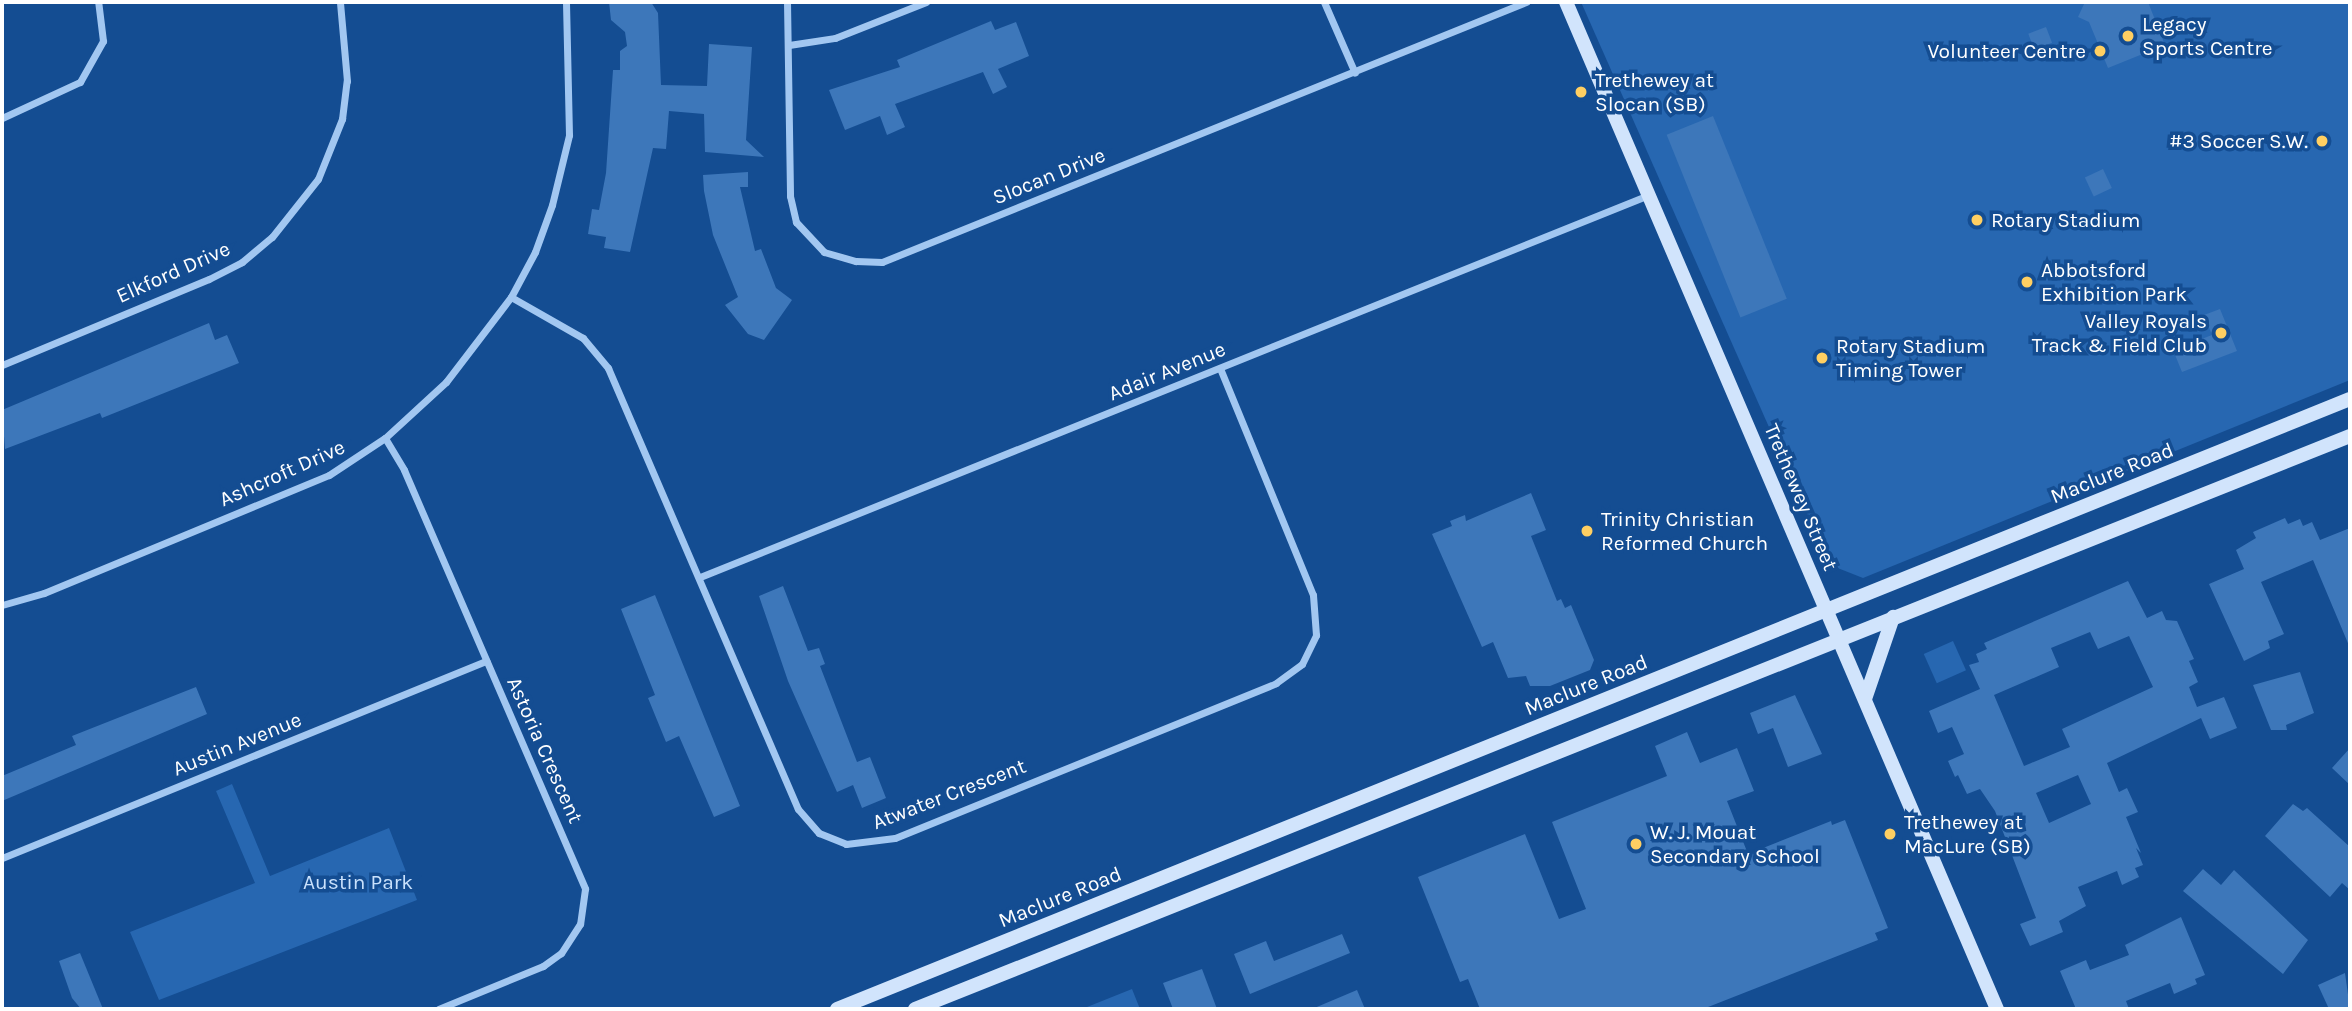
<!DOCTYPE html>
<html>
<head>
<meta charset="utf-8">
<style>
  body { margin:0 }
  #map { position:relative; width:2352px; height:1011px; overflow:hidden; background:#144d92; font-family:Karla,sans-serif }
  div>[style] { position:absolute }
  .green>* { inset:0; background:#2767b1; transform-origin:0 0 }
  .building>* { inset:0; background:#3d77ba; transform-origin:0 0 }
  .street>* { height:7px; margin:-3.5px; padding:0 3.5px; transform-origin:3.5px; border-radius:3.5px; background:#a2c7f1 }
  .secondary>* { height:14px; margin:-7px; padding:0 7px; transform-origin:7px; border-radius:7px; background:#d1e4fc }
  .dots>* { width:19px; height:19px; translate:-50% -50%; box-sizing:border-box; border:4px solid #144d92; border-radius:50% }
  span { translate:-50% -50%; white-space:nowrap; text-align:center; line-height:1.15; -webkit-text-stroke:7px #144d92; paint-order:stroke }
  .poi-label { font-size:21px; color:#fff }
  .left { translate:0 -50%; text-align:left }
  .right { translate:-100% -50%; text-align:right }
  .street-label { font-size:21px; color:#fff }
  .park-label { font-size:21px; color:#c9e1fc }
  .frame { position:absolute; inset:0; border:4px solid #fff; pointer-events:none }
</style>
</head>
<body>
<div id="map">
  <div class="green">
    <div style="clip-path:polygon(1581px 2px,2350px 2px,2350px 380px,1863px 578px,1830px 565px)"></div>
    <div style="left:1953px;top:641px;width:32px;height:32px;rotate:66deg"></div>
    <div style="clip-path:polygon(232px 784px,270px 876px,389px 828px,417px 900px,159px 1000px,130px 932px,255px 883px,216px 791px)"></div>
    <div style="clip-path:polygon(1132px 989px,1140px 1009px,1082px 1009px)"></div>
  </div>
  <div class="building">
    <div style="clip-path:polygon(609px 2px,651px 2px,658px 13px,661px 85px,707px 86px,709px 44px,752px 47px,746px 140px,764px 157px,705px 152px,704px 114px,669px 111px,666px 149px,653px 148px,630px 252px,604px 248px,606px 237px,588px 234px,592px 209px,599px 210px,606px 173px,613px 70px,620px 70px,620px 51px,627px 46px,625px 32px,611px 20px)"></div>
    <div style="clip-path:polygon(2085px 2px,2148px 2px,2165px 45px,2108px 68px,2089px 22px,2078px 17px)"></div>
    <div style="clip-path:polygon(991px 21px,995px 30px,1016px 22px,1029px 56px,998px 69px,1007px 87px,993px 94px,983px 72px,895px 104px,905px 127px,887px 135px,880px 116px,845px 130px,829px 90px,900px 67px,897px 60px)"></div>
    <div style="left:2046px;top:27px;width:17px;height:19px;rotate:69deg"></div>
    <div style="left:1713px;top:116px;width:197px;height:50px;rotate:68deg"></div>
    <div style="left:2103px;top:169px;width:21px;height:20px;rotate:65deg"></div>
    <div style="clip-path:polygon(748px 172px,748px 187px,740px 187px,755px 251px,761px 249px,776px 288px,792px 300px,764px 340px,748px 334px,725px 305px,738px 297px,713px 235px,704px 191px,703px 175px)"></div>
    <div style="clip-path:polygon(2220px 309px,2237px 351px,2182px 372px,2173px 350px,2212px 335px,2204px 315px)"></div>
    <div style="clip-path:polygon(209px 323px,215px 340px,227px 335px,239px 363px,102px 418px,100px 413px,5px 449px,2px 410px)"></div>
    <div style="clip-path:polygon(1531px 493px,1546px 530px,1531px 536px,1557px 601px,1561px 599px,1565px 608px,1571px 605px,1594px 660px,1590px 670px,1550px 686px,1530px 686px,1526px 676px,1508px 678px,1493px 642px,1482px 647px,1432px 534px,1452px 526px,1450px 521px,1465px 515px,1466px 521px)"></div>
    <div style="clip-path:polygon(2285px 518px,2288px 524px,2300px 519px,2303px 526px,2312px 522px,2320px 540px,2350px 528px,2350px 648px,2313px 560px,2261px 582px,2284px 634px,2268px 641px,2270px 648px,2244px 661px,2209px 584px,2244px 569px,2236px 550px,2256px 538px,2253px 532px)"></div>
    <div style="clip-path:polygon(evenodd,2128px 581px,2147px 618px,2162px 611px,2166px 620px,2177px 621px,2194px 659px,2189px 661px,2198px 682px,2189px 687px,2197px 707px,2224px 697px,2237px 728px,2210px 739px,2201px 718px,2107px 763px,2119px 792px,2127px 788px,2138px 812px,2126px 817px,2141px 853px,2136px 848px,2143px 865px,2135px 868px,2139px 877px,2122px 885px,2117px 871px,2078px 887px,2086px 906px,2059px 921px,2063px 932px,2030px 946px,2020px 924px,2036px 918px,1995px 811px,1980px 789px,1967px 794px,1958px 775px,1955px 777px,1948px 761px,1964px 754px,1952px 727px,1938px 733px,1929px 711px,1980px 689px,1969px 665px,1979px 662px,1976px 654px,1987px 649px,1984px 643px,2128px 581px,2090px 632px,2098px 649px,2129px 636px,2153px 687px,2062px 729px,2070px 747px,2024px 766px,1994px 695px,2059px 667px,2051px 648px,2090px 632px,2128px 581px,2078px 775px,2091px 804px,2049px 823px,2036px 793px,2078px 775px)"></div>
    <div style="clip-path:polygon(783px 586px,808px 651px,819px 648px,825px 664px,820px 666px,857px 762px,870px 757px,886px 798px,862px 808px,853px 785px,837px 792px,788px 681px,759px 596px)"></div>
    <div style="clip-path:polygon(655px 595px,740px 806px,714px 817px,679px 736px,666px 742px,648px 698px,655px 695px,621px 609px)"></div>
    <div style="clip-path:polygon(2300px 672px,2314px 713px,2286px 725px,2287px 730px,2271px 730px,2253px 685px)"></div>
    <div style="clip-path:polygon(196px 687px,207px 714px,2px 801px,2px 776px,76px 745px,72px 736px)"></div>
    <div style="clip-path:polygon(1795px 695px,1822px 754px,1788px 767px,1773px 728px,1758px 734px,1750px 713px)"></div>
    <div style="clip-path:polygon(1687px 732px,1700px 763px,1737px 748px,1754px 791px,1727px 801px,1748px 854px,1831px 821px,1832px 825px,1845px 820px,1888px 928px,1875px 933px,1878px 940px,1703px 1009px,1480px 1009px,1468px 979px,1460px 982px,1418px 877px,1525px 834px,1559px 919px,1586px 909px,1552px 822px,1667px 776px,1655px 746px)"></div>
    <div style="clip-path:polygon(2350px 748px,2350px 785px,2332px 768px)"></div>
    <div style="clip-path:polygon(2293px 804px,2303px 811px,2307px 808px,2350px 847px,2350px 890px,2342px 883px,2330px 897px,2265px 836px)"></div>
    <div style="clip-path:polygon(2203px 869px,2221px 885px,2234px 870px,2308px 940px,2283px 974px,2183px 891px)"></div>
    <div style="clip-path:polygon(2181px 917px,2205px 975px,2195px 979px,2197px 984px,2174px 994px,2170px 983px,2126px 1001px,2129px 1009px,2076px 1009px,2060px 971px,2086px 960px,2090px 970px,2129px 955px,2125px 945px)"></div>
    <div style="clip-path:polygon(1342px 934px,1350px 953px,1250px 994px,1234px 954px,1266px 941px,1274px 961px)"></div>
    <div style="clip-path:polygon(80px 953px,103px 1009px,81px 1009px,72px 998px,59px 961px)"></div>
    <div style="clip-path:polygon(1202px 969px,1217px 1009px,1173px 1009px,1163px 983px)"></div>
    <div style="clip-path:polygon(2345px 973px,2350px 1009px,2329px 1009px,2318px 985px)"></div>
    <div style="clip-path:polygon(1357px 990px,1365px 1009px,1312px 1009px)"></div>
  </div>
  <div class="street">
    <div style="left:787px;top:2px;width:194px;rotate:89.1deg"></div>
    <div style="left:790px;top:196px;width:27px;rotate:77deg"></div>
    <div style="left:796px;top:222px;width:41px;rotate:47deg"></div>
    <div style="left:824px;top:252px;width:33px;rotate:16deg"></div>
    <div style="left:856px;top:261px;width:26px;rotate:2deg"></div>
    <div style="left:882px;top:262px;width:695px;rotate:-21.99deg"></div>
    <div style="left:1324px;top:2px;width:77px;rotate:66.4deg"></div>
    <div style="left:789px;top:45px;width:47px;rotate:-8.7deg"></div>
    <div style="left:835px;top:38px;width:98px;rotate:-21.6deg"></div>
    <div style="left:2px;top:118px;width:86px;rotate:-24.8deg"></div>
    <div style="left:80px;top:82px;width:47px;rotate:-60.7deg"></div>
    <div style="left:103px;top:41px;width:39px;rotate:-97deg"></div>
    <div style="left:511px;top:297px;width:83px;rotate:29.7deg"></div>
    <div style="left:583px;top:338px;width:39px;rotate:50deg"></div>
    <div style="left:608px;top:368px;width:480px;rotate:66.7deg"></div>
    <div style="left:798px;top:809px;width:32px;rotate:49deg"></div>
    <div style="left:819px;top:833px;width:29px;rotate:22deg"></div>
    <div style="left:846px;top:844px;width:49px;rotate:-7deg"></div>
    <div style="left:895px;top:838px;width:411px;rotate:-22.1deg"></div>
    <div style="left:1276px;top:683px;width:32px;rotate:-36deg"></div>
    <div style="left:1302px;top:664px;width:32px;rotate:-64deg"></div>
    <div style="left:1316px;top:635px;width:40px;rotate:-94.3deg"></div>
    <div style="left:1313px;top:595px;width:245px;rotate:-112.3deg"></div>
    <div style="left:2px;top:365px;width:224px;rotate:-22.6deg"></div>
    <div style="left:209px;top:279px;width:37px;rotate:-27deg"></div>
    <div style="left:242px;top:262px;width:39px;rotate:-40deg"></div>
    <div style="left:272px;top:237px;width:74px;rotate:-51.6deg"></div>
    <div style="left:318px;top:179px;width:65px;rotate:-68.2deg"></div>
    <div style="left:342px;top:119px;width:38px;rotate:-83deg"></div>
    <div style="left:347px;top:81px;width:79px;rotate:-95.1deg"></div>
    <div style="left:385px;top:438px;width:37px;rotate:59deg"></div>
    <div style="left:404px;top:470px;width:456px;rotate:66.6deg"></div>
    <div style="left:585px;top:889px;width:35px;rotate:98deg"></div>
    <div style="left:580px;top:924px;width:35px;rotate:123deg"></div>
    <div style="left:561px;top:953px;width:22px;rotate:144deg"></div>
    <div style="left:543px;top:966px;width:113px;rotate:157.7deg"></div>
    <div style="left:700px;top:577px;width:1020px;rotate:-21.94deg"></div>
    <div style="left:2px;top:605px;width:44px;rotate:-15.9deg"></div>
    <div style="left:44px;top:593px;width:308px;rotate:-22.5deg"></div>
    <div style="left:329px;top:475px;width:67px;rotate:-33.5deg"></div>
    <div style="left:385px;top:438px;width:83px;rotate:-42.6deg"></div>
    <div style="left:446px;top:382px;width:107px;rotate:-52.6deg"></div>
    <div style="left:511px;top:297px;width:51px;rotate:-61.9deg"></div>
    <div style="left:535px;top:252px;width:50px;rotate:-70.1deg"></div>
    <div style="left:552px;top:205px;width:72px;rotate:-76.3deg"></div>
    <div style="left:569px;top:135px;width:133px;rotate:-91.3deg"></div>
    <div style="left:2px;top:858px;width:523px;rotate:-22.15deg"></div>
  </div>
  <div class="secondary">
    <div style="left:1566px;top:2px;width:1095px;rotate:66.83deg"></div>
    <div style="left:1865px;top:699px;width:87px;rotate:-71.1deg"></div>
    <div style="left:837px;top:1009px;width:1631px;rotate:-21.96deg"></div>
    <div style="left:915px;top:1009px;width:1545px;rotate:-21.77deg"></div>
  </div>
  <div class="dots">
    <div style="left:2128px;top:36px;background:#ffcf62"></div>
    <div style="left:2100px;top:51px;background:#ffcf62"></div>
    <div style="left:1581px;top:92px;background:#ffcf62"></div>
    <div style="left:2322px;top:141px;background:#ffcf62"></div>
    <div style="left:1977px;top:220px;background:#ffcf62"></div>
    <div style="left:2027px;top:282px;background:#ffcf62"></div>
    <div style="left:2221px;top:333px;background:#ffcf62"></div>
    <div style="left:1822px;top:358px;background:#ffcf62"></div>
    <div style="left:1587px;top:531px;background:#ffcf62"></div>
    <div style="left:1890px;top:834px;background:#ffcf62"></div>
    <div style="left:1636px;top:844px;background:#ffcf62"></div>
  </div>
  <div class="poi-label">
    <span class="left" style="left:2142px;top:36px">Legacy<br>Sports Centre</span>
    <span class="right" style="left:2086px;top:51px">Volunteer Centre</span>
    <span class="left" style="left:1595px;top:92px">Trethewey at<br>Slocan (SB)</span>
    <span class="right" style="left:2308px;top:141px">#3 Soccer S.W.</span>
    <span class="left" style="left:1991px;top:220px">Rotary Stadium</span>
    <span class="left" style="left:2041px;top:282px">Abbotsford<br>Exhibition Park</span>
    <span class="right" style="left:2207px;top:333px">Valley Royals<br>Track &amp; Field Club</span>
    <span class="left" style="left:1836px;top:358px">Rotary Stadium<br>Timing Tower</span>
    <span class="left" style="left:1601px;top:531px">Trinity Christian<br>Reformed Church</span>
    <span class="left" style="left:1904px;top:834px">Trethewey at<br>MacLure (SB)</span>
    <span class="left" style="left:1650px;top:844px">W. J. Mouat<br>Secondary School</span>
  </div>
  <div class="street-label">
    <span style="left:1049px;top:176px;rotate:-22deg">Slocan Drive</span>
    <span style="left:173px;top:272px;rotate:-24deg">Elkford Drive</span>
    <span style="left:1167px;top:371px;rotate:-22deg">Adair Avenue</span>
    <span style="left:282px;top:473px;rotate:-24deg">Ashcroft Drive</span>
    <span style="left:2112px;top:473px;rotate:-22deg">Maclure Road</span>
    <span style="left:1801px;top:497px;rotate:67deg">Trethewey Street</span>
    <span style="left:1586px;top:685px;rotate:-22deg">Maclure Road</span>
    <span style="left:237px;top:744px;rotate:-22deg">Austin Avenue</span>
    <span style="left:545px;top:750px;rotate:66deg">Astoria Crescent</span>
    <span style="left:949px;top:794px;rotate:-21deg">Atwater Crescent</span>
    <span style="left:1060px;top:897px;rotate:-22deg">Maclure Road</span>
  </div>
  <div class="park-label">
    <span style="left:358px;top:882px">Austin Park</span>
  </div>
  <div class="frame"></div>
</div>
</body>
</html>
